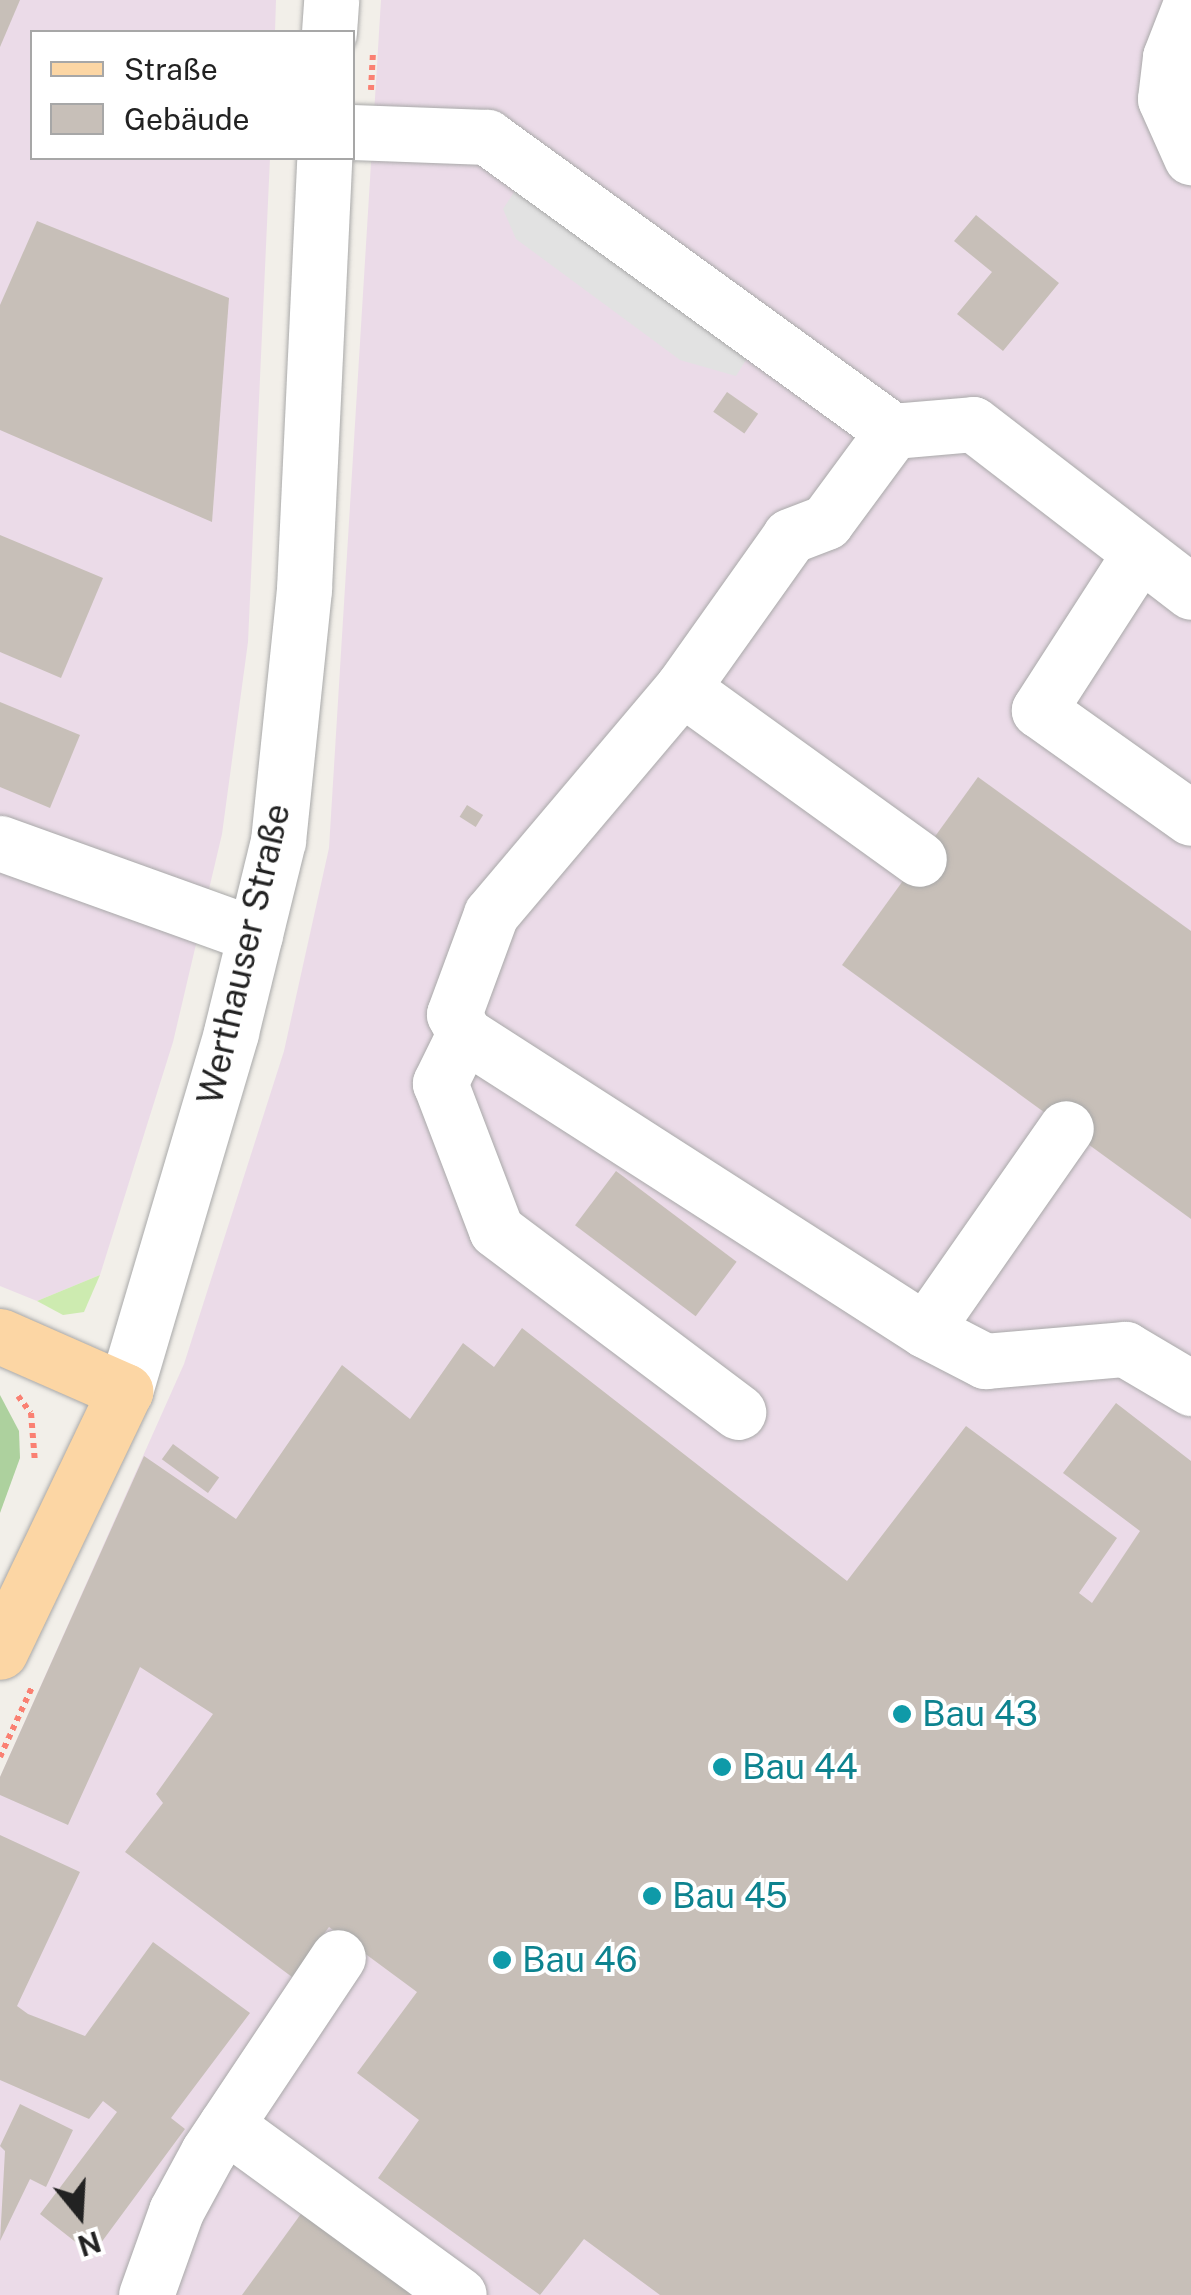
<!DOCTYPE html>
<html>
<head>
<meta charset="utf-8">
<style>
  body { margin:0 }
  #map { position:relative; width:1191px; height:2295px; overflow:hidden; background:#f2efe9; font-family:"Public Sans",sans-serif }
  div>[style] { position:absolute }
  .industrial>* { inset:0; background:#ebdbe8 }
  .grass>* { inset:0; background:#cdebb0 }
  .forest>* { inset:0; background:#add19e }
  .parking>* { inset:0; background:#e2e2e2 }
  .building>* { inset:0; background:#c7bfb8; transform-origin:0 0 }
  .path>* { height:6px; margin-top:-3px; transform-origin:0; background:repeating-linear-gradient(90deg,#fa8072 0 5px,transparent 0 10px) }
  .roads { filter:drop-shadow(0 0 2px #a9a9a9) drop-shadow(0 0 2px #a9a9a9) }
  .minor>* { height:55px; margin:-27.5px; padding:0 27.5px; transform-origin:27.5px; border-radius:27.5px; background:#fff }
  .major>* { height:55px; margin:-27.5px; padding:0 27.5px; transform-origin:27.5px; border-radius:27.5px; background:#fcd6a4 }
  .dots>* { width:28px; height:28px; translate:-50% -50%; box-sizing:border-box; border:5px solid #fff; border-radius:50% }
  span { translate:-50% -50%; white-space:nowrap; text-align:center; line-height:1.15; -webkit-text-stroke:8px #fff; paint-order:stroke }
  .street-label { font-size:35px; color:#222 }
  .culture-label { font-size:35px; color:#0d838f }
  .left { translate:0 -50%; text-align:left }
  .legend { position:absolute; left:30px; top:30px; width:325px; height:130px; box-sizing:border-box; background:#fff; border:2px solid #a7a7a7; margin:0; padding:12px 18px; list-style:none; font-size:30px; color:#222 }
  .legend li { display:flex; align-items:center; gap:20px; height:50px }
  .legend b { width:50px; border:2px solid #a7a7a7 }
  .north { position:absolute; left:30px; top:2165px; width:100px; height:100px; -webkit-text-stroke:8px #fff; paint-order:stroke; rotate:162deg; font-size:28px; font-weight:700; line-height:40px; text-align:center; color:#222 }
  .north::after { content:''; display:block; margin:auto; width:35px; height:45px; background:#222; clip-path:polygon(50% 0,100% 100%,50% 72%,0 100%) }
</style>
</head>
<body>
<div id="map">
  <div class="industrial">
    <div style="clip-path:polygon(0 0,276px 0,275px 32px,32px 32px,32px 158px,270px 158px,248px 642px,222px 834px,173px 1042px,100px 1275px,37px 1301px,0 1286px)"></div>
    <div style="clip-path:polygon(381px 0,1191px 0,1191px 2295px,0 2295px,0 1777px,184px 1364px,284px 1051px,329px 848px)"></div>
  </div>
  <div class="grass">
    <div style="clip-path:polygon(100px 1275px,84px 1312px,63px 1315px,37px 1301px)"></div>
  </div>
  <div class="forest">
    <div style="clip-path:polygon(0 1395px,19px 1431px,20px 1458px,0 1513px)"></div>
  </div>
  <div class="parking">
    <div style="clip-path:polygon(530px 168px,761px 336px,736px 376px,680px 360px,516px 239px,503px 209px)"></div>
  </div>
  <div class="building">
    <div style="clip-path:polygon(0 0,20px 0,0 47px)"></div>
    <div style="clip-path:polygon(976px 215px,1059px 283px,1003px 351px,957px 314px,992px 272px,954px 241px)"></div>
    <div style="clip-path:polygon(37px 221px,229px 298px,212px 522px,0 430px,0 305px)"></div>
    <div style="left:727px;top:392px;width:38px;height:24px;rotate:35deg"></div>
    <div style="clip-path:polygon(0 535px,103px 578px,61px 678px,0 652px)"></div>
    <div style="clip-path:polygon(0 702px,80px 735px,50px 808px,0 787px)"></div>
    <div style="clip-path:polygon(978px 777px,1191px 931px,1191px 1219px,842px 965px)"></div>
    <div style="left:467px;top:805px;width:19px;height:14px;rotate:32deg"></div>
    <div style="left:616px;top:1171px;width:151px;height:68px;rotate:37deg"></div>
    <div style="clip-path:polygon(522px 1328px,847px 1581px,966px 1426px,1117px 1538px,1079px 1593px,1092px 1603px,1140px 1531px,1063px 1473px,1116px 1403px,1191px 1461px,1191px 2295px,660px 2295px,584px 2239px,540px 2295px,378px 2178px,419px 2120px,357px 2073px,417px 1992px,329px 1927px,292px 1977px,125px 1852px,163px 1803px,156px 1794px,213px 1714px,140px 1667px,68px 1825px,0 1795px,0 1777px,144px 1456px,236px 1519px,342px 1365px,410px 1419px,463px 1343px,494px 1367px)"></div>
    <div style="left:173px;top:1444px;width:57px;height:19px;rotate:36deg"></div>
    <div style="clip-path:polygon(0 1835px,80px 1872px,17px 2006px,28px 2014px,85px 2036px,153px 1942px,250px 2013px,171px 2118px,185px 2129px,92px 2255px,40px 2214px,117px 2112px,103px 2101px,89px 2119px,0 2080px)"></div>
    <div style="clip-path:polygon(20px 2104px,73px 2130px,46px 2187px,30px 2179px,0 2241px,5px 2151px,0 2146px)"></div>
    <div style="clip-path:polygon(311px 2200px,442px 2295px,242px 2295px)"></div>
  </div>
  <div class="path">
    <div style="left:371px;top:90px;width:38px;rotate:-87deg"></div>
    <div style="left:18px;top:1396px;width:21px;rotate:53deg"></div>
    <div style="left:31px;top:1413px;width:50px;rotate:85.4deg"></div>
    <div style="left:0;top:1757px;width:79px;rotate:-65.4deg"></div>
  </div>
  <div class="roads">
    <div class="minor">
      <div style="left:1191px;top:3px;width:58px;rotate:111.3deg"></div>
      <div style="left:1170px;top:57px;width:42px;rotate:96.8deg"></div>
      <div style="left:1165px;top:99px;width:64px;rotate:65.9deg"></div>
      <div style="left:329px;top:32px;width:32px;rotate:-86deg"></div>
      <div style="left:352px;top:132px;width:135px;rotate:2.1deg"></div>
      <div style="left:487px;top:137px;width:501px;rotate:35.91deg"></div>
      <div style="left:893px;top:431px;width:80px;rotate:-5deg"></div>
      <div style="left:973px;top:424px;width:275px;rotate:37.6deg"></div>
      <div style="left:893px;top:431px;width:113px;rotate:126.4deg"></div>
      <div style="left:826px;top:522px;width:39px;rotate:159deg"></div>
      <div style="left:790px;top:536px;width:186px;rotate:125.4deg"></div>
      <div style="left:682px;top:688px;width:292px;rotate:35.8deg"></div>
      <div style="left:1140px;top:553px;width:187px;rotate:122.8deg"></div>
      <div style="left:1039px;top:710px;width:186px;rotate:35.4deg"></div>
      <div style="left:682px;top:688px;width:296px;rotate:130.2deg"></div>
      <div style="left:491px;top:914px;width:107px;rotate:110.3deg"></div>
      <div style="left:454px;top:1014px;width:22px;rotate:63deg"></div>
      <div style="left:464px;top:1034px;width:548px;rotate:32.7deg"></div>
      <div style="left:925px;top:1330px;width:246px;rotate:-55.1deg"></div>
      <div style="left:0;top:843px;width:271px;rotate:19.8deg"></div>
      <div style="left:464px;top:1034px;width:55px;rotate:116.1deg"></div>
      <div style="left:440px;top:1083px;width:157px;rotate:69.1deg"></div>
      <div style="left:496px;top:1230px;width:303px;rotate:36.9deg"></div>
      <div style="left:925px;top:1330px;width:68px;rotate:27.3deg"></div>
      <div style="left:985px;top:1361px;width:141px;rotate:-4.9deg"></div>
      <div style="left:1125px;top:1349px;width:77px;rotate:30.6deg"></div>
      <div style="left:125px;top:1391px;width:374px;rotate:-73.5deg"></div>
      <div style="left:231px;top:1032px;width:197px;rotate:-76.2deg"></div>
      <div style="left:278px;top:841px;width:253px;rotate:-84.1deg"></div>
      <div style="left:304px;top:589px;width:431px;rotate:-87.3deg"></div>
      <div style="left:226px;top:2125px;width:288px;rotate:36.1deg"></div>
      <div style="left:146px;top:2295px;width:89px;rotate:-70.3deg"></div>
      <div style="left:176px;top:2211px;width:67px;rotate:-61.5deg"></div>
      <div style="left:208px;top:2152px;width:234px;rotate:-56.3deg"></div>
    </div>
    <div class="major">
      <div style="left:0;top:1336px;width:137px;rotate:23.7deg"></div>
      <div style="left:125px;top:1391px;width:289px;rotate:115.6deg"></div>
    </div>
  </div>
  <div class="dots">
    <div style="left:902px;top:1714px;background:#0f9aa8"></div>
    <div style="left:722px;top:1767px;background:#0f9aa8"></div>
    <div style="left:652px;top:1896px;background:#0f9aa8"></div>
    <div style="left:502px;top:1960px;background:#0f9aa8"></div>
  </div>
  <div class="street-label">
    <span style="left:244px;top:954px;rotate:-77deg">Werthauser Straße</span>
  </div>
  <div class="culture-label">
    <span class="left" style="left:922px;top:1714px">Bau 43</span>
    <span class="left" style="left:742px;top:1767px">Bau 44</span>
    <span class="left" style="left:672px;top:1896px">Bau 45</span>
    <span class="left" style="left:522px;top:1960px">Bau 46</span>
  </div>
  <ul class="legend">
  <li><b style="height:12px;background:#fcd6a4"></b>Straße</li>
  <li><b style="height:28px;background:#c7bfb8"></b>Gebäude</li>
  </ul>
  <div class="north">N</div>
</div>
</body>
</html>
